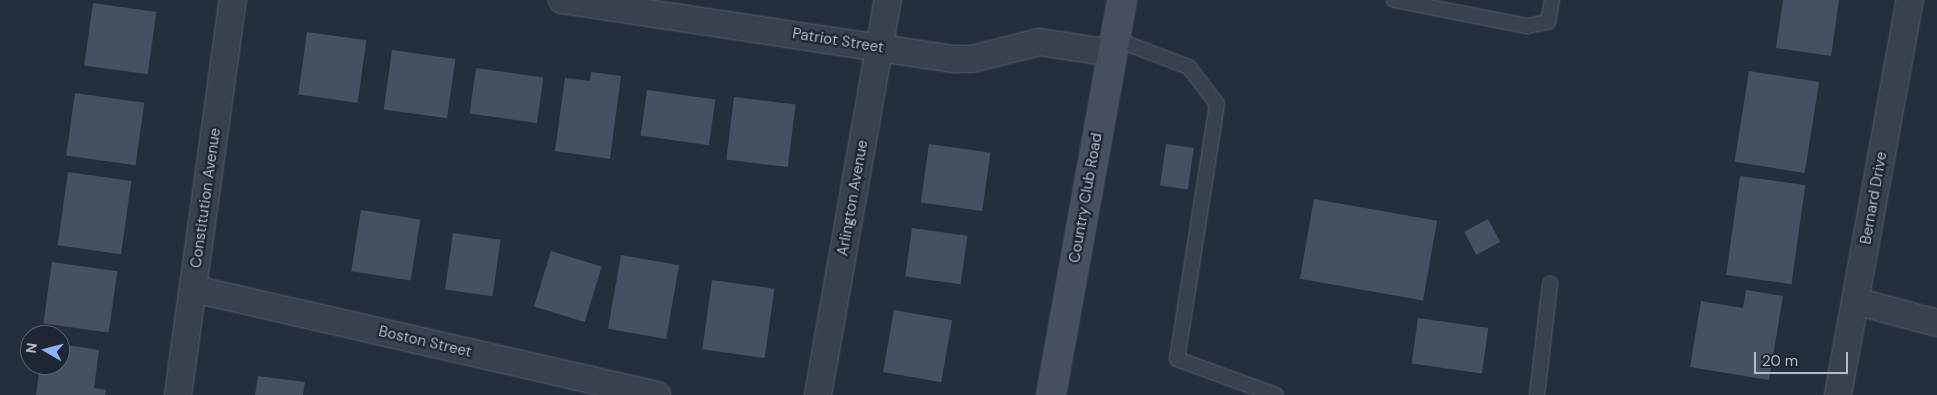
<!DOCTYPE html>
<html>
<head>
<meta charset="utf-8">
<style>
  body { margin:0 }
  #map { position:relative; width:1937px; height:395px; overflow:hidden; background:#242f3e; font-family:"DM Sans",sans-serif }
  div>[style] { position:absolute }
  .building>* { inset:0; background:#455162; transform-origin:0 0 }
  .roads { filter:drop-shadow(0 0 1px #565f6c) drop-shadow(0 0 1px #565f6c) }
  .lane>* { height:14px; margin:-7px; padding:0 7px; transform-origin:7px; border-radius:7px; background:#38414e }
  .street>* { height:26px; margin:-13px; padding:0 13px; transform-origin:13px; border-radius:13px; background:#38414e }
  .secondary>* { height:28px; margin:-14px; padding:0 14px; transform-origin:14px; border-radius:14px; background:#465061 }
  span { translate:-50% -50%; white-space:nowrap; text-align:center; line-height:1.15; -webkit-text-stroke:4.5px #1d2633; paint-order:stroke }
  .street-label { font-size:15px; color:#b4bcc9 }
  .north { position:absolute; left:20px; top:325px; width:50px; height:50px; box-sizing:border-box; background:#1d2633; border:1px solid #59626f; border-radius:50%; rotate:278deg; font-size:14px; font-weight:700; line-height:20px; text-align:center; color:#b4bcc9 }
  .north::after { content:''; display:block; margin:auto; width:18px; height:22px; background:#8ab4f8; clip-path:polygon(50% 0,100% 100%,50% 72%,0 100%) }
  .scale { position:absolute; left:1754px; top:352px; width:94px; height:22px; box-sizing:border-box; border:2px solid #b4bcc9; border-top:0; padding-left:6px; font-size:15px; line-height:18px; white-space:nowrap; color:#b4bcc9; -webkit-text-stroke:4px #1d2633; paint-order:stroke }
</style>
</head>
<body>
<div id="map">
  <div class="building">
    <div style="clip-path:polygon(1783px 0,1839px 0,1831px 56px,1776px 48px)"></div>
    <div style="left:93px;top:3px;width:64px;height:63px;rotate:8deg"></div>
    <div style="left:307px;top:32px;width:60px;height:63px;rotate:8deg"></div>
    <div style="left:392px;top:50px;width:64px;height:60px;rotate:8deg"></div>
    <div style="left:476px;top:68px;width:68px;height:46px;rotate:8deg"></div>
    <div style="left:1749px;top:71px;width:71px;height:92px;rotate:9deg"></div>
    <div style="clip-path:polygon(591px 72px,621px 76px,610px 159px,555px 151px,565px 78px,590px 81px)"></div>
    <div style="left:647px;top:90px;width:69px;height:46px;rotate:8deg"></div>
    <div style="left:75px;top:93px;width:70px;height:63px;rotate:8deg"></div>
    <div style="left:734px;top:97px;width:62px;height:63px;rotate:7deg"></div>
    <div style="left:929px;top:144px;width:62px;height:59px;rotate:8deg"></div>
    <div style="left:1166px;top:144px;width:28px;height:42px;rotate:8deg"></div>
    <div style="left:68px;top:172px;width:64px;height:74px;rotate:8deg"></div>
    <div style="left:1740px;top:176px;width:66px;height:100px;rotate:8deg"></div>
    <div style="left:1314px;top:199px;width:125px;height:81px;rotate:10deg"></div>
    <div style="left:361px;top:210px;width:60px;height:62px;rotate:9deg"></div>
    <div style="left:1488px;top:219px;width:26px;height:27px;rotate:62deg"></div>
    <div style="left:912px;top:228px;width:56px;height:49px;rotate:8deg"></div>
    <div style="left:453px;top:233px;width:48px;height:57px;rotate:8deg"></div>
    <div style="left:551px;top:251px;width:53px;height:58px;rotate:17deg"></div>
    <div style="left:621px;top:255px;width:59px;height:75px;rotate:10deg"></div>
    <div style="left:52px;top:262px;width:66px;height:62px;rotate:8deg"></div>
    <div style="left:712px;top:280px;width:63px;height:70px;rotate:8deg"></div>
    <div style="clip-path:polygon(1746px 290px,1783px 296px,1769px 380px,1690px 367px,1701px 301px,1743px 308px)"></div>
    <div style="left:894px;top:310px;width:59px;height:63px;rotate:10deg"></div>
    <div style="left:1418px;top:318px;width:71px;height:46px;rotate:8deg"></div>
    <div style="clip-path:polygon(60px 344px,99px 350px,94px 388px,106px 390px,105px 395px,36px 395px,40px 365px,60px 365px)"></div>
    <div style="clip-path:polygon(258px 376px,305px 382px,303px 395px,255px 395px)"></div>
  </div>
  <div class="roads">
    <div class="lane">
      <div style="left:1394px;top:0;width:136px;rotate:11.1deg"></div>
      <div style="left:1527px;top:26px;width:21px;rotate:-11deg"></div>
      <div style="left:1548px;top:22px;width:22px;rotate:-80deg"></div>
      <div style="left:1115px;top:39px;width:79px;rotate:20.7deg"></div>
      <div style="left:1189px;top:67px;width:46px;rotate:52.9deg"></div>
      <div style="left:1217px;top:104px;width:258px;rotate:98.9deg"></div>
      <div style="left:1177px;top:359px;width:105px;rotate:20deg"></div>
      <div style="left:1537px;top:395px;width:112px;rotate:-83.3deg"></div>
    </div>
    <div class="street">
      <div style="left:562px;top:0;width:396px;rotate:8.6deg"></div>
      <div style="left:954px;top:59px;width:18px"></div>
      <div style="left:972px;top:59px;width:69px;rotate:-14.2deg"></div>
      <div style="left:1039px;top:42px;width:74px;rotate:8.6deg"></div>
      <div style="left:194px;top:289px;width:475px;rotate:12.9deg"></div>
      <div style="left:1855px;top:301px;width:85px;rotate:15deg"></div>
      <div style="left:178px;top:395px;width:399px;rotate:-82.1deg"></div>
      <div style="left:818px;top:395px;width:401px;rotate:-80deg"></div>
      <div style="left:1838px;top:395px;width:402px;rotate:-79.7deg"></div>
    </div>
    <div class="secondary">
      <div style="left:1051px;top:395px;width:401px;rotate:-79.8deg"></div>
    </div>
  </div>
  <div class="street-label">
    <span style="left:838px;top:41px;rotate:9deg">Patriot Street</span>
    <span style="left:206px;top:198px;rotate:-82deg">Constitution Avenue</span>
    <span style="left:853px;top:198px;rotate:-80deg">Arlington Avenue</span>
    <span style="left:1086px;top:198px;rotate:-80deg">Country Club Road</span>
    <span style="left:1874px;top:198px;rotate:-80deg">Bernard Drive</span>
    <span style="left:425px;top:342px;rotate:13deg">Boston Street</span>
  </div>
  <div class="north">N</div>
  <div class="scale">20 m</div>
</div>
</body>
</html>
